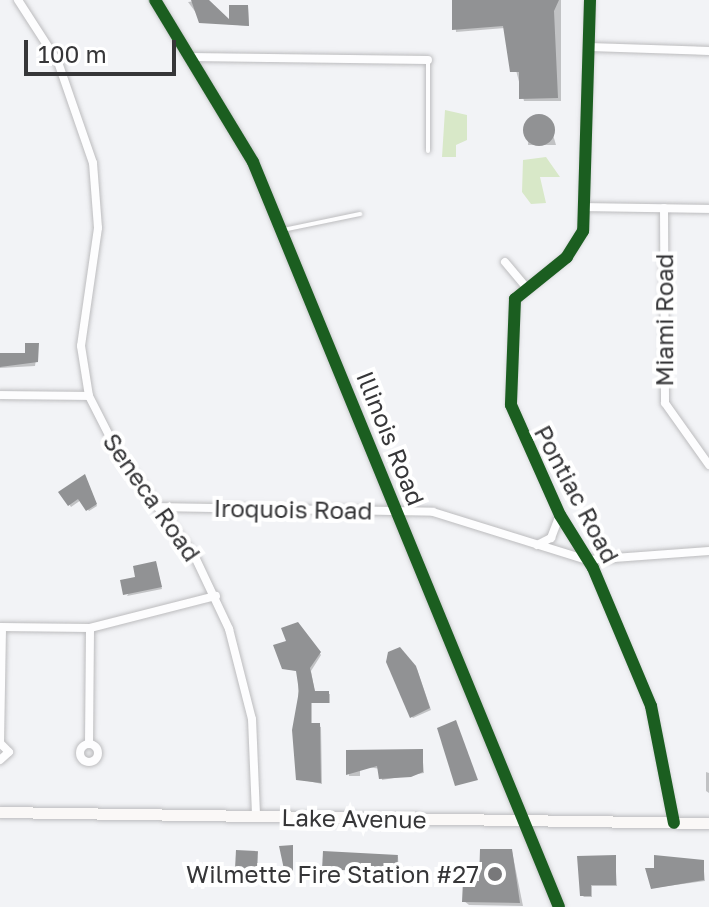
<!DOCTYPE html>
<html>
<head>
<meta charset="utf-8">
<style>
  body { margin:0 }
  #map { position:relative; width:709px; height:907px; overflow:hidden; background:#f2f3f6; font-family:"Golos Text",sans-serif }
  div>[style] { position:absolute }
  .green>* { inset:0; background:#d8e8c8 }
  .shadow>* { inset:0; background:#0003 }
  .building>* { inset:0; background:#919294; transform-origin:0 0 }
  .round { border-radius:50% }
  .roads { filter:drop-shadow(0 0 2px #bcbcbe) drop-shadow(0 0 2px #bcbcbe) }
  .service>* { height:4px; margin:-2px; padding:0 2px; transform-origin:2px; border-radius:2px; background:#fdfdfe }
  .minor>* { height:8px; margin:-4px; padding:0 4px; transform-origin:4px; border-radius:4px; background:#fdfdfe }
  .minor>.ring { margin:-4px; padding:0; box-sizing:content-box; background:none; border:8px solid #fdfdfe; border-radius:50% }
  .tertiary>* { height:10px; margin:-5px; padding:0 5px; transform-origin:5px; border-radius:5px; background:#fdfdfe }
  .secondary>* { height:11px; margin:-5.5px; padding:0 5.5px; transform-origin:5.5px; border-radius:5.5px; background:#faf8f7 }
  .cycleway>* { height:12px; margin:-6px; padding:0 6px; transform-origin:6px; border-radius:6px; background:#1b5e20 }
  .dots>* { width:22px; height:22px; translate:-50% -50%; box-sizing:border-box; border:4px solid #fff; border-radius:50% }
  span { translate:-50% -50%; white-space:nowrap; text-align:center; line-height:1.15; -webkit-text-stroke:8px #fff; paint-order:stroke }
  .street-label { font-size:24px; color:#363638 }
  .poi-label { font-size:24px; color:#363638 }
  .right { translate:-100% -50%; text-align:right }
  .scale { position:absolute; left:24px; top:40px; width:152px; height:36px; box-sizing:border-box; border:4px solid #363638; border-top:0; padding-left:10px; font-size:24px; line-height:28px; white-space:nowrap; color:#363638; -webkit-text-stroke:6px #fff; paint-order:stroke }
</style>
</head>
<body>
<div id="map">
  <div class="green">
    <div style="clip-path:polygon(445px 110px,467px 115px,467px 140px,456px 145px,456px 157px,442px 157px)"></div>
    <div style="clip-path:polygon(546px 157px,560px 177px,540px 177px,546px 203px,531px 204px,522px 192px,523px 160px)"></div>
  </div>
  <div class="shadow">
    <div style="clip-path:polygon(203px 0,231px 23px,248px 7px,249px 26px,203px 22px,188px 2px)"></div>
    <div style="clip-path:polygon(454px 0,561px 0,561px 101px,524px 101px,505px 28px,456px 32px)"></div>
    <div style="clip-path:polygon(529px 118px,549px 121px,556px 145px,528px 145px)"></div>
    <div style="clip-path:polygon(38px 345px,35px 366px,0 368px,0 355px,27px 355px)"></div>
    <div style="clip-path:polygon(86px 478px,97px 506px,89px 511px,81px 500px,71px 507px,61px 492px)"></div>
    <div style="clip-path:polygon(156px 563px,162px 589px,127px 596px,137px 578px)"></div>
    <div style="clip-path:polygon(297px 624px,321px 655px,311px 671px,315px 693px,330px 694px,330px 703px,312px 703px,312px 725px,321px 727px,322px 784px,298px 779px,298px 671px,286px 669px)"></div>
    <div style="clip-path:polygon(417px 669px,431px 710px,413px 718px,412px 717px)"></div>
    <div style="clip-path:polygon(348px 752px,422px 751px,424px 773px,382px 780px,381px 769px,360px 766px,360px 776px,349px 776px)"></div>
    <div style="clip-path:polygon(706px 772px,709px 773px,709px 793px,706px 791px)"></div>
    <div style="clip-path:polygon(512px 851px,523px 906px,469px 905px,464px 901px)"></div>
    <div style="clip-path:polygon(257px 853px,258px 877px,239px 876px,238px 875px)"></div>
    <div style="clip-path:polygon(398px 857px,399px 873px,325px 868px)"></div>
    <div style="clip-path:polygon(615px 857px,617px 886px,592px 886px,592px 897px,584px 897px,582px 895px)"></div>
    <div style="clip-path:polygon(703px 862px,705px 881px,653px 888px)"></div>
  </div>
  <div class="building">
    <div style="clip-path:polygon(191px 0,209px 0,229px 19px,229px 5px,248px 5px,249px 26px,199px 23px)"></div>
    <div style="clip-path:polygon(452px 0,559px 0,554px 11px,558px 98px,519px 99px,519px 72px,510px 72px,503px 26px,452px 30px)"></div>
    <div class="round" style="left:523px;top:114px;width:32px;height:32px"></div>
    <div style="clip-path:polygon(25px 343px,39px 343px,38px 362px,0 367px,0 353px,25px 353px)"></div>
    <div style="clip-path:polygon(85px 474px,97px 504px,86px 511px,78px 499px,68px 506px,58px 492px)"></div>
    <div style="clip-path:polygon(156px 561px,162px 587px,123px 595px,120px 580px,135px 577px,133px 566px)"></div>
    <div style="clip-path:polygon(298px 622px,321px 652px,310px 668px,315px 691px,329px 691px,329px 703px,311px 703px,311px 723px,320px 723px,321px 783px,296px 780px,292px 730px,299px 691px,296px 671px,282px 669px,273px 645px,286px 641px,281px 628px)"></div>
    <div style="clip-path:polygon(400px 647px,416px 666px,430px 708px,410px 718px,386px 662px,388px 652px)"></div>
    <div style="clip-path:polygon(456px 720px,478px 780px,455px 786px,437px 728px)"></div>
    <div style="clip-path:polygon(423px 749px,423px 772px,411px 777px,379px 779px,377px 766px,346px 775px,346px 750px)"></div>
    <div style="clip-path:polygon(293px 845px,293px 874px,285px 874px,279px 846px)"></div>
    <div style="clip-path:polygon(480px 849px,512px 849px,520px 903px,462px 902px,463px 881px,479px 881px)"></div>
    <div style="left:236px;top:850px;width:22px;height:25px;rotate:3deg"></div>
    <div style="left:323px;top:851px;width:75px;height:18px;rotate:3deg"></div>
    <div style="clip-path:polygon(616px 855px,616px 885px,591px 885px,591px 896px,580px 896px,577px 856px)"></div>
    <div style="clip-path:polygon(654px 855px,704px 860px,704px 880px,651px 889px,645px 868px,654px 868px)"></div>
  </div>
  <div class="roads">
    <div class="service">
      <div style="left:428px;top:62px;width:89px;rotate:90deg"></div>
      <div style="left:283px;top:230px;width:79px;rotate:-11.7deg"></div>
    </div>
    <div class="minor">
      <div style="left:18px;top:0;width:74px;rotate:57.2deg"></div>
      <div style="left:58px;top:62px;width:107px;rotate:70.9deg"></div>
      <div style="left:93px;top:163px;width:65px;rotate:85.6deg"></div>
      <div style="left:98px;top:228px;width:119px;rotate:98.2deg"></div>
      <div style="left:81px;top:346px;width:51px;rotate:80.9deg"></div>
      <div style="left:89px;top:396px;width:66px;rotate:63deg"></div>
      <div style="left:119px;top:455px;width:127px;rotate:53.3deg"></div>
      <div style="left:195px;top:557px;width:80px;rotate:64.7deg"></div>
      <div style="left:229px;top:629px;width:93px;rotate:75.7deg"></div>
      <div style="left:252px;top:719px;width:97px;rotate:87.6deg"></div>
      <div style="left:590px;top:0;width:231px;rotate:91.7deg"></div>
      <div style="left:583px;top:231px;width:31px;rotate:122deg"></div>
      <div style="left:567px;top:257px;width:67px;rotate:141.1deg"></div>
      <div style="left:515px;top:299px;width:106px;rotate:92.2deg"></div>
      <div style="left:511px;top:405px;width:120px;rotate:66deg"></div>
      <div style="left:560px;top:515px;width:62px;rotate:58.1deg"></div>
      <div style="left:593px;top:568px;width:150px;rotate:67.2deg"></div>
      <div style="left:651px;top:706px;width:119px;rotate:78.9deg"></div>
      <div style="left:589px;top:47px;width:120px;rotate:1.9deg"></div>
      <div style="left:190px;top:57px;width:238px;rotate:0.7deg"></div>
      <div style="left:584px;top:207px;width:125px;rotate:0.9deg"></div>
      <div style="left:664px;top:208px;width:195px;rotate:89.7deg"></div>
      <div style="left:665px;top:403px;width:76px;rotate:54.6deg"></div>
      <div style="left:505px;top:262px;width:30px;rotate:50deg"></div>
      <div style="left:0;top:395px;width:89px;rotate:0.6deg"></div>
      <div style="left:158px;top:507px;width:275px;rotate:1deg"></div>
      <div style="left:433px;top:512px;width:161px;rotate:17.3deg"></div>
      <div style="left:587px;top:560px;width:122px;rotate:-4.2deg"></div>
      <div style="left:537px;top:545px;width:16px;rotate:-27deg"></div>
      <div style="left:551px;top:538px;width:25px;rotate:-69deg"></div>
      <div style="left:0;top:627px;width:90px;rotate:0.6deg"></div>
      <div style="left:90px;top:628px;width:130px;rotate:-14.3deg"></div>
      <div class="ring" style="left:80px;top:744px;width:10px;height:10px"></div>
      <div style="left:89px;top:744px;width:116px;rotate:-89.5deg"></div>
      <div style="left:0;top:760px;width:12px;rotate:-42deg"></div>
      <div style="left:9px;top:752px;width:13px;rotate:-135deg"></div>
      <div style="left:0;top:743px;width:116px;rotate:-89deg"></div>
    </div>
    <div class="tertiary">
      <div style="left:155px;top:0;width:189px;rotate:58.8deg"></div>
      <div style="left:253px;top:162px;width:805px;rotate:67.67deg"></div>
    </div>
    <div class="secondary">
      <div style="left:0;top:812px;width:709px;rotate:0.89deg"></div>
    </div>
  </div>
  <div class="cycleway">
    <div style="left:155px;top:0;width:189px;rotate:58.8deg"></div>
    <div style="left:253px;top:162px;width:805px;rotate:67.67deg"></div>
    <div style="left:590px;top:0;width:231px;rotate:91.7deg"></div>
    <div style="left:583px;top:231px;width:31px;rotate:122deg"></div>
    <div style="left:567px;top:257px;width:67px;rotate:141.1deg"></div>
    <div style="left:515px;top:299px;width:106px;rotate:92.2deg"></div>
    <div style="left:511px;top:405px;width:120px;rotate:66deg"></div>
    <div style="left:560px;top:515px;width:62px;rotate:58.1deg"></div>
    <div style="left:593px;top:568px;width:150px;rotate:67.2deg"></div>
    <div style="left:651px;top:706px;width:119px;rotate:78.9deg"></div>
  </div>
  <div class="dots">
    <div style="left:495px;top:874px;background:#78787a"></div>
  </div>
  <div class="street-label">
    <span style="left:664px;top:320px;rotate:-90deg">Miami Road</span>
    <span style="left:391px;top:438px;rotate:68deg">Illinois Road</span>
    <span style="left:577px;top:494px;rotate:62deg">Pontiac Road</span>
    <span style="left:152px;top:497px;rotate:55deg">Seneca Road</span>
    <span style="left:293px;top:509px;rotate:1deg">Iroquois Road</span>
    <span style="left:354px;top:818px;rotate:1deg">Lake Avenue</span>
  </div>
  <div class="poi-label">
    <span class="right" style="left:479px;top:874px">Wilmette Fire Station #27</span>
  </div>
  <div class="scale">100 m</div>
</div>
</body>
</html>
